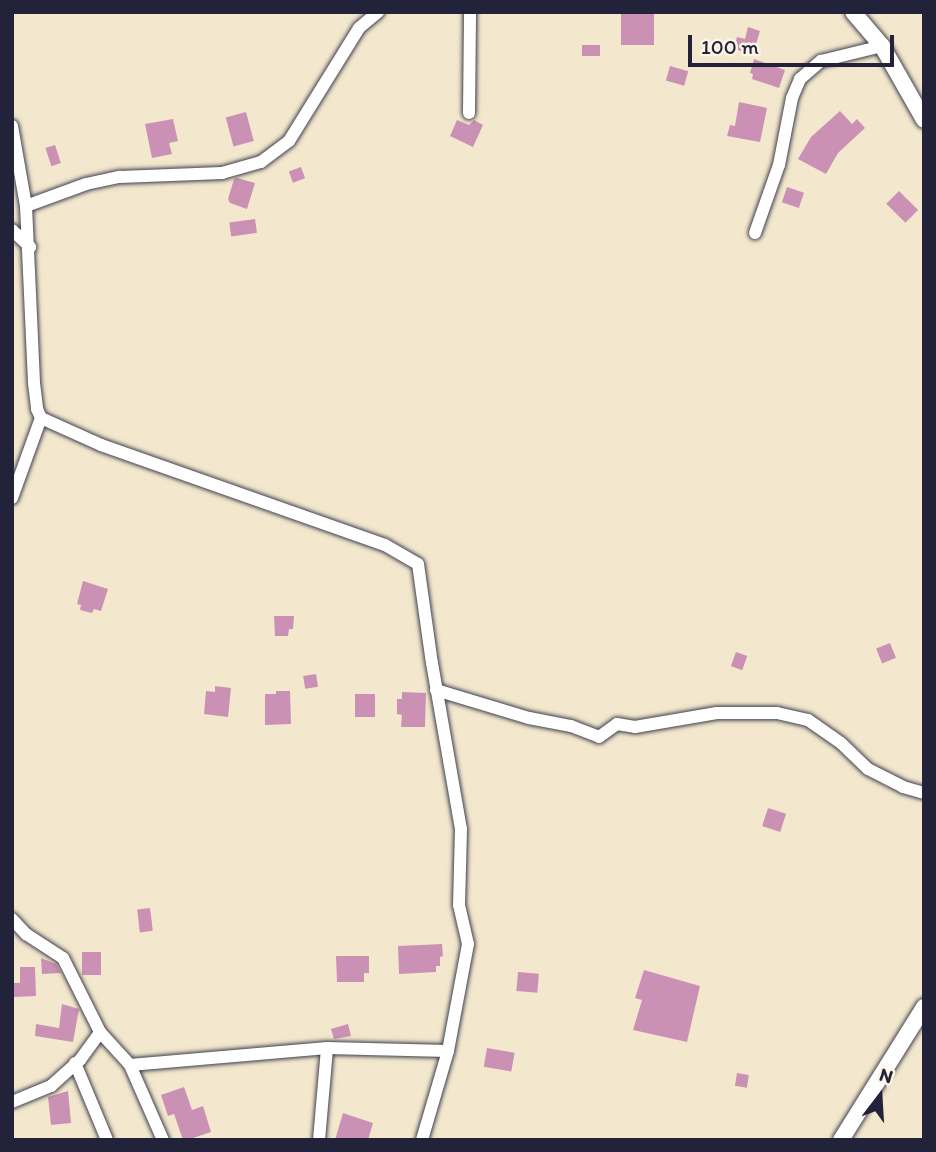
<!DOCTYPE html>
<html>
<head>
<meta charset="utf-8">
<style>
  body { margin:0 }
  #map { position:relative; width:936px; height:1152px; overflow:hidden; background:#f3e8cd; font-family:Itim,sans-serif }
  div>[style] { position:absolute }
  .building>* { inset:0; background:#cb91b4; transform-origin:0 0 }
  .roads { filter:drop-shadow(0 0 2px #414051) drop-shadow(0 0 2px #414051) }
  .minor>* { height:12px; margin:-6px; padding:0 6px; transform-origin:6px; border-radius:6px; background:#fff }
  .tertiary>* { height:16px; margin:-8px; padding:0 8px; transform-origin:8px; border-radius:8px; background:#fff }
  span { translate:-50% -50%; white-space:nowrap; text-align:center; line-height:1.15; -webkit-text-stroke:5px #fcf5e5; paint-order:stroke }
  .frame { position:absolute; inset:0; border:14px solid #22223b; pointer-events:none }
  .north { position:absolute; left:845px; top:1061px; width:70px; height:70px; -webkit-text-stroke:5px #fcf5e5; paint-order:stroke; rotate:17deg; font-size:19px; font-weight:700; line-height:28px; text-align:center; color:#22223b }
  .north::after { content:''; display:block; margin:auto; width:24px; height:32px; background:#22223b; clip-path:polygon(50% 0,100% 100%,50% 72%,0 100%) }
  .scale { position:absolute; left:688px; top:35px; width:206px; height:32px; box-sizing:border-box; border:4px solid #22223b; border-top:0; padding-left:9px; font-size:21px; line-height:24px; white-space:nowrap; color:#22223b; -webkit-text-stroke:5px #fcf5e5; paint-order:stroke }
</style>
</head>
<body>
<div id="map">
  <div class="building">
    <div style="left:621px;top:12px;width:33px;height:33px"></div>
    <div style="clip-path:polygon(748px 27px,760px 31px,753px 54px,734px 49px,737px 37px,745px 39px)"></div>
    <div style="left:582px;top:45px;width:18px;height:11px"></div>
    <div style="clip-path:polygon(754px 59px,785px 70px,779px 88px,752px 79px,753px 74px,750px 73px)"></div>
    <div style="left:670px;top:66px;width:19px;height:15px;rotate:16deg"></div>
    <div style="clip-path:polygon(739px 102px,767px 108px,760px 142px,727px 136px,730px 125px,735px 126px)"></div>
    <div style="clip-path:polygon(840px 111px,852px 124px,857px 119px,865px 128px,838px 153px,826px 174px,798px 159px,811px 137px)"></div>
    <div style="left:246px;top:112px;width:30px;height:21px;rotate:75deg"></div>
    <div style="clip-path:polygon(173px 119px,178px 141px,169px 143px,172px 154px,152px 158px,145px 124px)"></div>
    <div style="clip-path:polygon(457px 120px,469px 125px,474px 120px,483px 125px,473px 147px,450px 136px)"></div>
    <div style="left:55px;top:145px;width:19px;height:10px;rotate:72deg"></div>
    <div style="left:301px;top:167px;width:12px;height:13px;rotate:70deg"></div>
    <div style="clip-path:polygon(237px 178px,255px 183px,247px 209px,230px 203px,228px 199px,234px 179px)"></div>
    <div style="left:787px;top:187px;width:18px;height:16px;rotate:19deg"></div>
    <div style="left:899px;top:191px;width:27px;height:18px;rotate:45deg"></div>
    <div style="left:255px;top:219px;width:14px;height:26px;rotate:82deg"></div>
    <div style="clip-path:polygon(83px 581px,108px 589px,101px 611px,94px 609px,92px 613px,80px 610px,81px 605px,77px 604px)"></div>
    <div style="clip-path:polygon(274px 616px,294px 616px,293px 629px,289px 629px,288px 636px,275px 636px)"></div>
    <div style="left:890px;top:643px;width:16px;height:15px;rotate:68deg"></div>
    <div style="left:736px;top:652px;width:12px;height:15px;rotate:20deg"></div>
    <div style="left:316px;top:674px;width:13px;height:13px;rotate:81deg"></div>
    <div style="clip-path:polygon(215px 686px,231px 688px,228px 717px,204px 714px,206px 691px,215px 692px)"></div>
    <div style="clip-path:polygon(276px 691px,290px 691px,291px 724px,265px 725px,265px 694px,276px 694px)"></div>
    <div style="clip-path:polygon(402px 692px,426px 693px,425px 727px,401px 727px,402px 715px,397px 714px,397px 699px,402px 699px)"></div>
    <div style="left:375px;top:694px;width:23px;height:20px;rotate:90deg"></div>
    <div style="left:768px;top:808px;width:19px;height:19px;rotate:18deg"></div>
    <div style="left:150px;top:908px;width:23px;height:13px;rotate:83deg"></div>
    <div style="clip-path:polygon(442px 944px,443px 956px,440px 957px,440px 966px,436px 966px,436px 972px,399px 974px,398px 946px)"></div>
    <div style="left:82px;top:952px;width:19px;height:23px"></div>
    <div style="clip-path:polygon(336px 956px,369px 956px,369px 973px,364px 973px,364px 982px,337px 982px)"></div>
    <div style="clip-path:polygon(41px 958px,56px 964px,61px 973px,42px 974px)"></div>
    <div style="clip-path:polygon(20px 967px,35px 967px,36px 996px,14px 997px,13px 983px,20px 983px)"></div>
    <div style="clip-path:polygon(644px 970px,700px 986px,687px 1042px,633px 1030px,642px 1000px,635px 998px)"></div>
    <div style="left:518px;top:972px;width:21px;height:19px;rotate:5deg"></div>
    <div style="clip-path:polygon(62px 1004px,79px 1009px,73px 1042px,35px 1036px,36px 1024px,59px 1028px)"></div>
    <div style="clip-path:polygon(348px 1024px,351px 1036px,334px 1039px,331px 1029px)"></div>
    <div style="left:487px;top:1048px;width:28px;height:19px;rotate:10deg"></div>
    <div style="left:737px;top:1073px;width:12px;height:13px;rotate:9deg"></div>
    <div style="clip-path:polygon(184px 1087px,192px 1110px,203px 1106px,211px 1132px,187px 1140px,183px 1140px,174px 1114px,168px 1116px,161px 1095px)"></div>
    <div style="clip-path:polygon(68px 1091px,71px 1123px,51px 1125px,48px 1097px)"></div>
    <div style="clip-path:polygon(343px 1113px,373px 1123px,368px 1140px,335px 1140px)"></div>
  </div>
  <div class="roads">
    <div class="minor">
      <div style="left:469px;top:113px;width:101px;rotate:-89.4deg"></div>
      <div style="left:12px;top:126px;width:81px;rotate:80.1deg"></div>
      <div style="left:26px;top:206px;width:177px;rotate:87.4deg"></div>
      <div style="left:34px;top:383px;width:26px;rotate:83deg"></div>
      <div style="left:37px;top:409px;width:10px;rotate:66deg"></div>
      <div style="left:41px;top:418px;width:66px;rotate:24.2deg"></div>
      <div style="left:101px;top:445px;width:301px;rotate:19.4deg"></div>
      <div style="left:385px;top:545px;width:38px;rotate:30deg"></div>
      <div style="left:418px;top:564px;width:100px;rotate:82deg"></div>
      <div style="left:432px;top:663px;width:169px;rotate:80.1deg"></div>
      <div style="left:461px;top:829px;width:76px;rotate:91.5deg"></div>
      <div style="left:459px;top:905px;width:40px;rotate:77deg"></div>
      <div style="left:468px;top:944px;width:109px;rotate:100.6deg"></div>
      <div style="left:448px;top:1051px;width:93px;rotate:106.3deg"></div>
      <div style="left:26px;top:206px;width:64px;rotate:-20.1deg"></div>
      <div style="left:86px;top:184px;width:35px;rotate:-12deg"></div>
      <div style="left:120px;top:177px;width:102px;rotate:-2.2deg"></div>
      <div style="left:222px;top:173px;width:41px;rotate:-15.8deg"></div>
      <div style="left:261px;top:162px;width:35px;rotate:-37deg"></div>
      <div style="left:289px;top:141px;width:133px;rotate:-58.2deg"></div>
      <div style="left:359px;top:28px;width:25px;rotate:-40deg"></div>
      <div style="left:12px;top:230px;width:25px;rotate:43deg"></div>
      <div style="left:755px;top:233px;width:72px;rotate:-70.6deg"></div>
      <div style="left:779px;top:165px;width:68px;rotate:-79deg"></div>
      <div style="left:792px;top:98px;width:21px;rotate:-67deg"></div>
      <div style="left:800px;top:79px;width:28px;rotate:-41deg"></div>
      <div style="left:821px;top:61px;width:63px;rotate:-13.8deg"></div>
      <div style="left:12px;top:498px;width:85px;rotate:-70.1deg"></div>
      <div style="left:436px;top:690px;width:97px;rotate:16.8deg"></div>
      <div style="left:529px;top:718px;width:43px;rotate:10.8deg"></div>
      <div style="left:571px;top:726px;width:30px;rotate:21deg"></div>
      <div style="left:599px;top:737px;width:22px;rotate:-36deg"></div>
      <div style="left:617px;top:724px;width:18px;rotate:9deg"></div>
      <div style="left:635px;top:727px;width:83px;rotate:-9.7deg"></div>
      <div style="left:717px;top:713px;width:60px"></div>
      <div style="left:777px;top:713px;width:32px;rotate:13deg"></div>
      <div style="left:808px;top:720px;width:40px;rotate:34.9deg"></div>
      <div style="left:841px;top:743px;width:37px;rotate:44deg"></div>
      <div style="left:868px;top:769px;width:39px;rotate:27deg"></div>
      <div style="left:903px;top:787px;width:22px;rotate:16deg"></div>
      <div style="left:12px;top:919px;width:21px;rotate:47deg"></div>
      <div style="left:26px;top:934px;width:44px;rotate:33deg"></div>
      <div style="left:63px;top:958px;width:83px;rotate:63.4deg"></div>
      <div style="left:100px;top:1032px;width:45px;rotate:47.7deg"></div>
      <div style="left:130px;top:1065px;width:82px;rotate:66.3deg"></div>
      <div style="left:75px;top:1063px;width:83px;rotate:67.4deg"></div>
      <div style="left:130px;top:1065px;width:198px;rotate:-4.9deg"></div>
      <div style="left:327px;top:1048px;width:121px;rotate:1.4deg"></div>
      <div style="left:12px;top:1102px;width:42px;rotate:-22.3deg"></div>
      <div style="left:51px;top:1086px;width:39px;rotate:-42deg"></div>
      <div style="left:80px;top:1060px;width:34px;rotate:-54deg"></div>
      <div style="left:319px;top:1140px;width:92px;rotate:-85deg"></div>
    </div>
    <div class="tertiary">
      <div style="left:853px;top:12px;width:45px;rotate:49.5deg"></div>
      <div style="left:882px;top:46px;width:85px;rotate:60.4deg"></div>
      <div style="left:841px;top:1140px;width:157px;rotate:-58deg"></div>
    </div>
  </div>
  <div class="frame"></div>
  <div class="north">N</div>
  <div class="scale">100 m</div>
</div>
</body>
</html>
